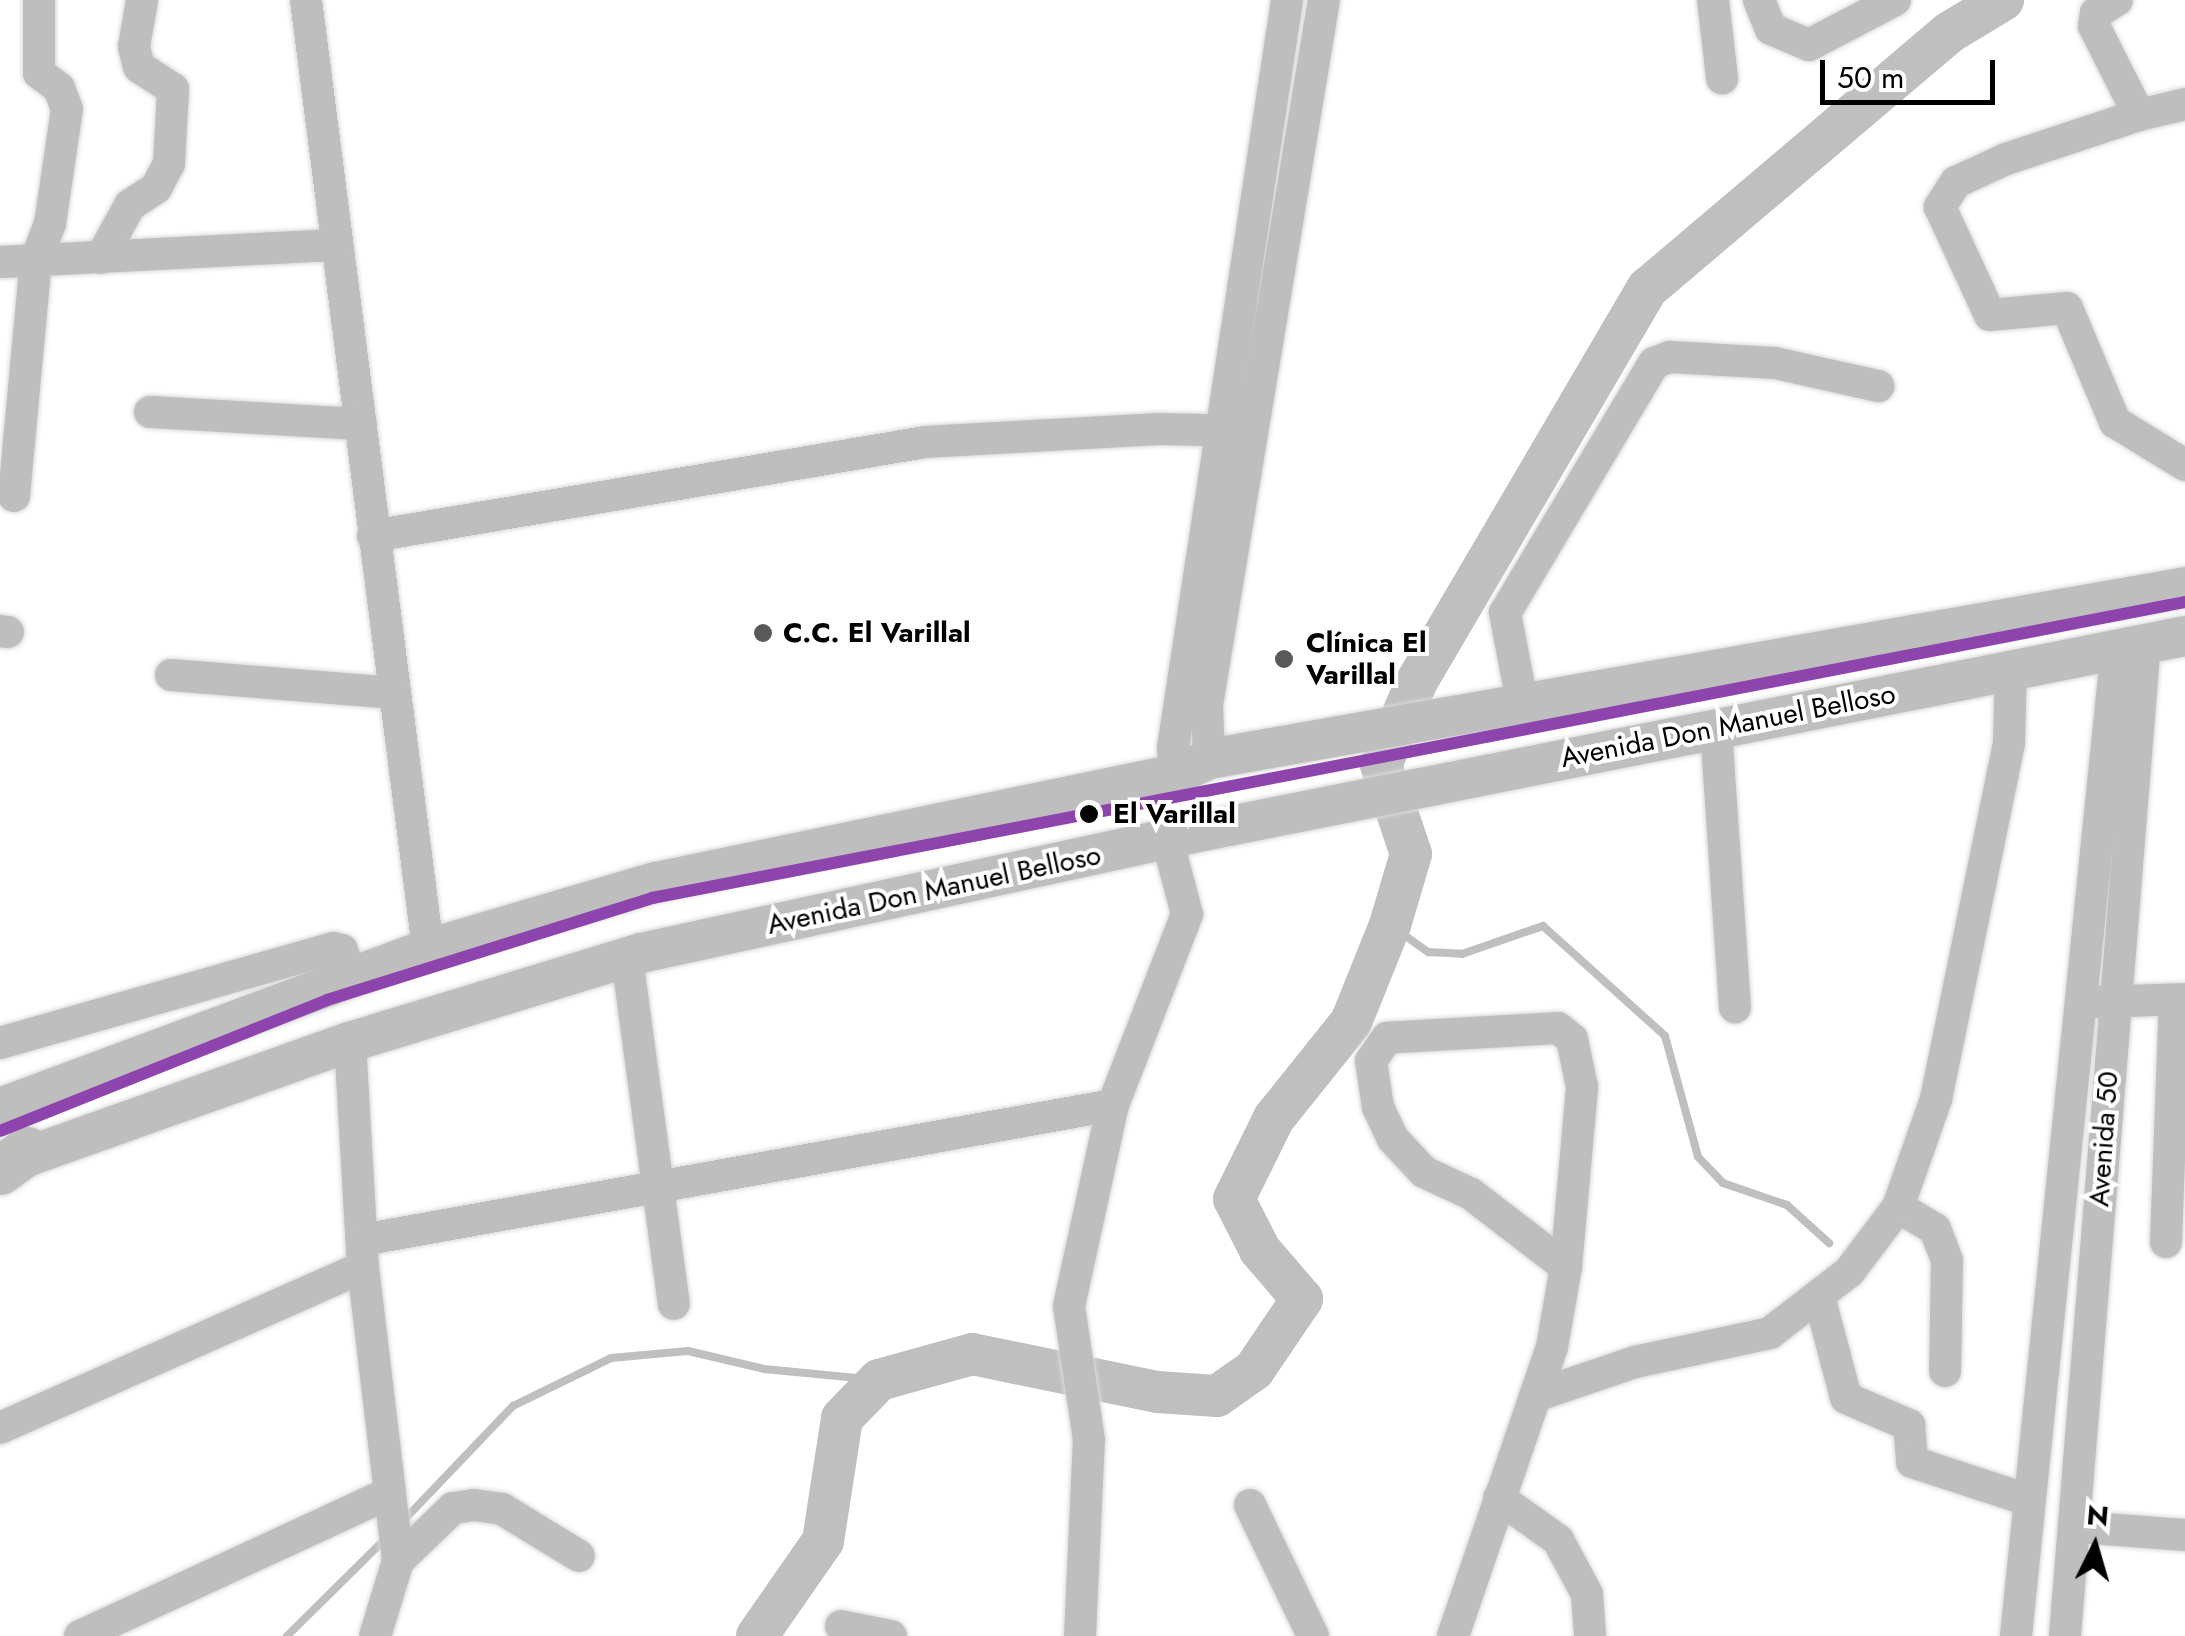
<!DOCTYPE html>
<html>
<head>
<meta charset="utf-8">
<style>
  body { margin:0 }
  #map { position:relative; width:2185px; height:1636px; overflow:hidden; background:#fff; font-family:Jost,sans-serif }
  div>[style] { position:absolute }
  .stream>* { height:8px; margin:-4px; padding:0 4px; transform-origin:4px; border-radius:4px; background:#bfbfbf }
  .river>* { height:42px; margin:-21px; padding:0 21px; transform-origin:21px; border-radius:21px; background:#bfbfbf }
  .roads { filter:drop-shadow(0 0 2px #dbdbdb) drop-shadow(0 0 2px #dbdbdb) }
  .minor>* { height:32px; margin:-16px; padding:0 16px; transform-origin:16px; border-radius:16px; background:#bebebe }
  .major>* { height:40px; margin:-20px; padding:0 20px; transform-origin:20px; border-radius:20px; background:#bebebe }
  .highway>* { height:48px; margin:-24px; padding:0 24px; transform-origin:24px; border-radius:24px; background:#bebebe }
  .rail-1>* { height:12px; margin:-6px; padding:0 6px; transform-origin:6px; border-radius:6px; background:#8e44ad }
  .dots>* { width:28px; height:28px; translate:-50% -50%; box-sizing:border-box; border:5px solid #fff; border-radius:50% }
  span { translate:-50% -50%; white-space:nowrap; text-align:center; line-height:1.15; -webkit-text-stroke:8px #fff; paint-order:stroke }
  .poi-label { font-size:28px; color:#000; font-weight:700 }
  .left { translate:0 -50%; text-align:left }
  .street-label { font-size:28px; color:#000 }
  .stop-label { font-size:28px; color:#000; font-weight:700 }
  .north { position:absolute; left:2045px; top:1496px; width:100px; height:100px; -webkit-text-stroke:8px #fff; paint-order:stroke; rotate:5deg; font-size:28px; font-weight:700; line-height:40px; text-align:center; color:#000 }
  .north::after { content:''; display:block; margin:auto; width:35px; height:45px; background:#000; clip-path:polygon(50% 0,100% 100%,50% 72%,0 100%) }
  .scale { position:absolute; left:1820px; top:60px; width:175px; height:45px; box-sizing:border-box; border:5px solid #000; border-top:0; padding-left:12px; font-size:30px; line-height:35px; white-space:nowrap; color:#000; -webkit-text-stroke:8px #fff; paint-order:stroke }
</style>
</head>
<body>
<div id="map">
  <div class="stream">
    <div style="left:1390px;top:925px;width:47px;rotate:35.4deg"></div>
    <div style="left:1428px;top:952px;width:34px;rotate:3deg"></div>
    <div style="left:1462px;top:954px;width:86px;rotate:-19.1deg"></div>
    <div style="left:1543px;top:926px;width:164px;rotate:42deg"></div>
    <div style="left:1665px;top:1036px;width:125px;rotate:74.7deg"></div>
    <div style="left:1698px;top:1157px;width:36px;rotate:46deg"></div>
    <div style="left:1723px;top:1183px;width:68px;rotate:19deg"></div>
    <div style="left:1787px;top:1205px;width:57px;rotate:42.1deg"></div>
    <div style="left:404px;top:1520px;width:158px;rotate:-46.3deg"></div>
    <div style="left:513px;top:1406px;width:109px;rotate:-26.1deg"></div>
    <div style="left:611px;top:1358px;width:77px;rotate:-5.2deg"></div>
    <div style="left:688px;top:1351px;width:78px;rotate:13.3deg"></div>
    <div style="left:764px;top:1369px;width:116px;rotate:5.5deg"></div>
    <div style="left:287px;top:1636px;width:136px;rotate:-44.7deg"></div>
  </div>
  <div class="river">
    <div style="left:757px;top:1636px;width:116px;rotate:-55.2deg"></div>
    <div style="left:823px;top:1541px;width:124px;rotate:-81.2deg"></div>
    <div style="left:842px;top:1418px;width:53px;rotate:-45.8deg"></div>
    <div style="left:879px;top:1380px;width:97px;rotate:-15.6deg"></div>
    <div style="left:972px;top:1354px;width:189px;rotate:11.6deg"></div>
    <div style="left:1157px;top:1392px;width:60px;rotate:3.8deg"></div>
    <div style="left:1217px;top:1396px;width:45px;rotate:-35.1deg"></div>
    <div style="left:1254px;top:1370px;width:86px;rotate:-55.9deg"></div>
    <div style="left:1302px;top:1299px;width:65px;rotate:-130.6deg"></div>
    <div style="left:1260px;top:1250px;width:57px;rotate:-117deg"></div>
    <div style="left:1234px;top:1199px;width:90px;rotate:-63.7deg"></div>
    <div style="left:1274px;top:1118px;width:123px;rotate:-51.3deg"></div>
    <div style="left:1351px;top:1022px;width:105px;rotate:-68.1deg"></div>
    <div style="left:1390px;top:925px;width:74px;rotate:-73.5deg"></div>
    <div style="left:1411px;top:854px;width:94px;rotate:-108.6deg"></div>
    <div style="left:1381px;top:765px;width:91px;rotate:-66.8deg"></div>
    <div style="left:1417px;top:681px;width:456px;rotate:-59.6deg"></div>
    <div style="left:1648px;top:288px;width:396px;rotate:-40.3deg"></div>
    <div style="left:1950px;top:32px;width:62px;rotate:-31.1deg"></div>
  </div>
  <div class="roads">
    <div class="minor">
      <div style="left:306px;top:0;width:957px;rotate:82.67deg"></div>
      <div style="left:1713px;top:0;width:79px;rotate:83.4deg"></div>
      <div style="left:1759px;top:0;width:31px;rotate:68deg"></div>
      <div style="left:1771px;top:29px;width:41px;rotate:22.8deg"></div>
      <div style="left:1809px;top:45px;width:97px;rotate:-27.6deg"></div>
      <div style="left:2117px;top:0;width:25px;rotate:148deg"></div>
      <div style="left:2096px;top:13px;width:13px;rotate:99deg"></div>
      <div style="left:2094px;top:26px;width:100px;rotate:63.2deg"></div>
      <div style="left:2139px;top:115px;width:140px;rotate:161.7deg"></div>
      <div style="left:2006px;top:159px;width:55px;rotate:155.3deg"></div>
      <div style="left:1956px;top:182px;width:30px;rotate:123deg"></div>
      <div style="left:1940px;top:207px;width:119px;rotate:65.2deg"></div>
      <div style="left:1990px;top:315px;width:77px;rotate:-5.2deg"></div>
      <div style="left:2067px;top:308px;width:124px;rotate:67.2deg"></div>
      <div style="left:2115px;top:422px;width:82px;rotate:31.6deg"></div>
      <div style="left:2139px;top:115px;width:47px;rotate:-13.4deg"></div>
      <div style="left:101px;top:258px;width:60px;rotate:-61.3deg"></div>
      <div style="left:130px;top:205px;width:31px;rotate:-33deg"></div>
      <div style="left:156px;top:188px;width:27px;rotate:-62deg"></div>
      <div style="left:169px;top:164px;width:75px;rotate:-86.9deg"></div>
      <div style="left:173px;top:89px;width:40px;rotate:-147.1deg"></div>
      <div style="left:139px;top:67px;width:21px;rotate:-104deg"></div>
      <div style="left:134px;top:47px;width:48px;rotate:-80.3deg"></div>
      <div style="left:0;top:262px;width:334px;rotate:-2.9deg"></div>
      <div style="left:150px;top:412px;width:211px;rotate:3.3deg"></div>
      <div style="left:14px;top:496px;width:237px;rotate:-84.7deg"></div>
      <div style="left:36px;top:260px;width:39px;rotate:-69deg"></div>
      <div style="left:50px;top:224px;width:116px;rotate:-81.6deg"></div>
      <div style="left:67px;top:109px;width:22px;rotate:-111deg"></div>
      <div style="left:59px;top:88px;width:25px;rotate:-143deg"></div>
      <div style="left:39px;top:73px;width:73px;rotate:-90deg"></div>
      <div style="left:373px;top:536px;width:560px;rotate:-9.66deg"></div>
      <div style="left:925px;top:442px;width:234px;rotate:-3.2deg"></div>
      <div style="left:1159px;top:429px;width:91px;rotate:1.3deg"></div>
      <div style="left:0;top:631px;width:8px;rotate:7deg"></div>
      <div style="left:171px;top:675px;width:224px;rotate:4.6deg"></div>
      <div style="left:1523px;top:707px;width:96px;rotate:-100.8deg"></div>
      <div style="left:1505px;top:613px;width:291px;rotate:-59.2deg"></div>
      <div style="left:1654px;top:363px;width:17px;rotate:-21deg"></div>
      <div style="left:1670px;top:357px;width:105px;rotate:3.3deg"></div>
      <div style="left:1775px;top:363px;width:106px;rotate:12.6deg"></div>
      <div style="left:1716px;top:729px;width:279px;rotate:86.1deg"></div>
      <div style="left:1209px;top:759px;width:54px;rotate:-92.1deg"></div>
      <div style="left:1207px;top:705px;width:715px;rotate:-80.58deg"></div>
      <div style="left:1176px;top:774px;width:26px;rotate:-97deg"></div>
      <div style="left:1173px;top:748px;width:757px;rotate:-81.33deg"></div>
      <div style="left:627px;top:958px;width:349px;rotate:82.3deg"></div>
      <div style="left:2095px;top:1002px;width:90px;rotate:-1.9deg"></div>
      <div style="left:350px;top:1042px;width:225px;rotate:86.7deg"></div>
      <div style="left:363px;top:1267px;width:296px;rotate:83.2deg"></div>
      <div style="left:398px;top:1561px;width:78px;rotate:107deg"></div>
      <div style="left:0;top:1043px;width:347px;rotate:-15.9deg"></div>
      <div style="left:334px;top:948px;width:8px;rotate:14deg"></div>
      <div style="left:342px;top:950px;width:29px;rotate:72deg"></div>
      <div style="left:1898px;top:1207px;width:43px;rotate:30.7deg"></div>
      <div style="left:1935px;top:1229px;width:34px;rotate:69deg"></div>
      <div style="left:1947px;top:1261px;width:110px;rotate:91deg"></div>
      <div style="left:362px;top:1240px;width:763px;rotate:-10.19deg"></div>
      <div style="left:2166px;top:1242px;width:242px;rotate:-87.9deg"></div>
      <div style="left:1820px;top:1300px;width:101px;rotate:75.1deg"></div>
      <div style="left:1846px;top:1398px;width:69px;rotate:23.2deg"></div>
      <div style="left:1909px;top:1425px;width:37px;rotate:85deg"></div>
      <div style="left:1912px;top:1462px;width:122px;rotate:18.1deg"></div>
      <div style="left:1535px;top:1396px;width:106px;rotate:-18.8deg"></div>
      <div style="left:1635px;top:1362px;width:138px;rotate:-12.1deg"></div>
      <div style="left:1770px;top:1333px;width:100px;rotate:-37.7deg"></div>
      <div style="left:1849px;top:1272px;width:81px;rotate:-53deg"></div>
      <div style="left:1898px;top:1207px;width:114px;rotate:-70.6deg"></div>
      <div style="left:1936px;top:1099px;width:363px;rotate:-78.4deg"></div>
      <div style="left:2009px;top:743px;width:74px;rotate:-88.5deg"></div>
      <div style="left:0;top:1428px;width:397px;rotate:-23.9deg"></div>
      <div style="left:1499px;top:1498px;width:72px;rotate:35.4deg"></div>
      <div style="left:1558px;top:1540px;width:61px;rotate:61.8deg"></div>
      <div style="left:1587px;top:1594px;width:42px;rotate:85.9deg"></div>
      <div style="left:1250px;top:1505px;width:145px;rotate:64.3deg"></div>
      <div style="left:2078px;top:1527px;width:107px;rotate:4.3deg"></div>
      <div style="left:398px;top:1561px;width:76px;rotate:-43.9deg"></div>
      <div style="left:453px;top:1508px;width:21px;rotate:-8deg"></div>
      <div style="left:474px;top:1505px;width:28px;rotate:8deg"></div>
      <div style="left:502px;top:1509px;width:90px;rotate:31.4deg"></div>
      <div style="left:841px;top:1626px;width:51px;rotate:11.3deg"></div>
      <div style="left:80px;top:1636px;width:336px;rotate:-24.8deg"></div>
      <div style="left:1080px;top:1636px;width:196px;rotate:-87.4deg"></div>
      <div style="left:1089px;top:1440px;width:135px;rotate:-98.5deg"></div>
      <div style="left:1069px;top:1306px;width:206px;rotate:-77.7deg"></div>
      <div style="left:1113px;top:1105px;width:205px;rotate:-68.8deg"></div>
      <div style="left:1187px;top:914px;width:78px;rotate:-104.9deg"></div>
      <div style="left:1453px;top:1636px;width:305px;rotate:-71.1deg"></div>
      <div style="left:1552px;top:1347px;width:81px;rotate:-80.1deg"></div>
      <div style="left:1566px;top:1267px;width:181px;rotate:-84.9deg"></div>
      <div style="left:1582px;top:1087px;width:49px;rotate:-101.8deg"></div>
      <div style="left:1572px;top:1039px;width:18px;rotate:-142deg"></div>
      <div style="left:1558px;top:1028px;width:171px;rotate:176.7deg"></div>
      <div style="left:1387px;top:1038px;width:28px;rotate:125deg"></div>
      <div style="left:1371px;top:1061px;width:47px;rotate:81.3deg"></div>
      <div style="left:1378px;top:1107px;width:35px;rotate:65deg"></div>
      <div style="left:1393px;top:1139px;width:45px;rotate:46.8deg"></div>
      <div style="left:1424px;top:1172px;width:52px;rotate:25.1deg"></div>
      <div style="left:1471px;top:1194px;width:120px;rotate:37.5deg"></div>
      <div style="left:2016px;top:1636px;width:994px;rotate:-84.17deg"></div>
      <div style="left:2065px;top:1636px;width:997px;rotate:-85.4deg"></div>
    </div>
    <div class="major">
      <div style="left:0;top:1108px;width:457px;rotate:-20.4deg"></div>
      <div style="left:428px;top:949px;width:238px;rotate:-16.4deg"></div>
      <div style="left:656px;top:882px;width:531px;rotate:-11.73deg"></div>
      <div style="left:1176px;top:774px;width:36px;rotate:-24deg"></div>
      <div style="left:1209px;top:759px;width:991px;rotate:-9.99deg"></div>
      <div style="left:1px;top:1166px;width:370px;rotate:-19.6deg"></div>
      <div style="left:350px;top:1042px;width:304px;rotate:-17deg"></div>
      <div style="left:641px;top:953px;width:561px;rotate:-12.25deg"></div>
      <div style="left:1189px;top:834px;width:1015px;rotate:-11.24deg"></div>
    </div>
    <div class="highway">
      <div style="left:0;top:1171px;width:34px;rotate:-36deg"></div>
    </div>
  </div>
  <div class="rail-1">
    <div style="left:0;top:1131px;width:352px;rotate:-21.8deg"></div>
    <div style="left:327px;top:1000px;width:341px;rotate:-17.4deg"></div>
    <div style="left:652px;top:898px;width:1561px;rotate:-10.93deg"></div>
  </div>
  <div class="dots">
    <div style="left:763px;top:633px;background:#595959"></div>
    <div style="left:1284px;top:659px;background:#595959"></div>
    <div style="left:1089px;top:814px;background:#000"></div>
  </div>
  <div class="poi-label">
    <span class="left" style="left:783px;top:633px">C.C. El Varillal</span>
    <span class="left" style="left:1306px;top:659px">Clínica El<br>Varillal</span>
  </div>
  <div class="street-label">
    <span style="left:1728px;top:726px;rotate:-11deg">Avenida Don Manuel Belloso</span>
    <span style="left:934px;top:890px;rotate:-12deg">Avenida Don Manuel Belloso</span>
    <span style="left:2104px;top:1139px;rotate:-86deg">Avenida 50</span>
  </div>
  <div class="stop-label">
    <span class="left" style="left:1113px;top:814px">El Varillal</span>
  </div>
  <div class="north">N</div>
  <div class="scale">50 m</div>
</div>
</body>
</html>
